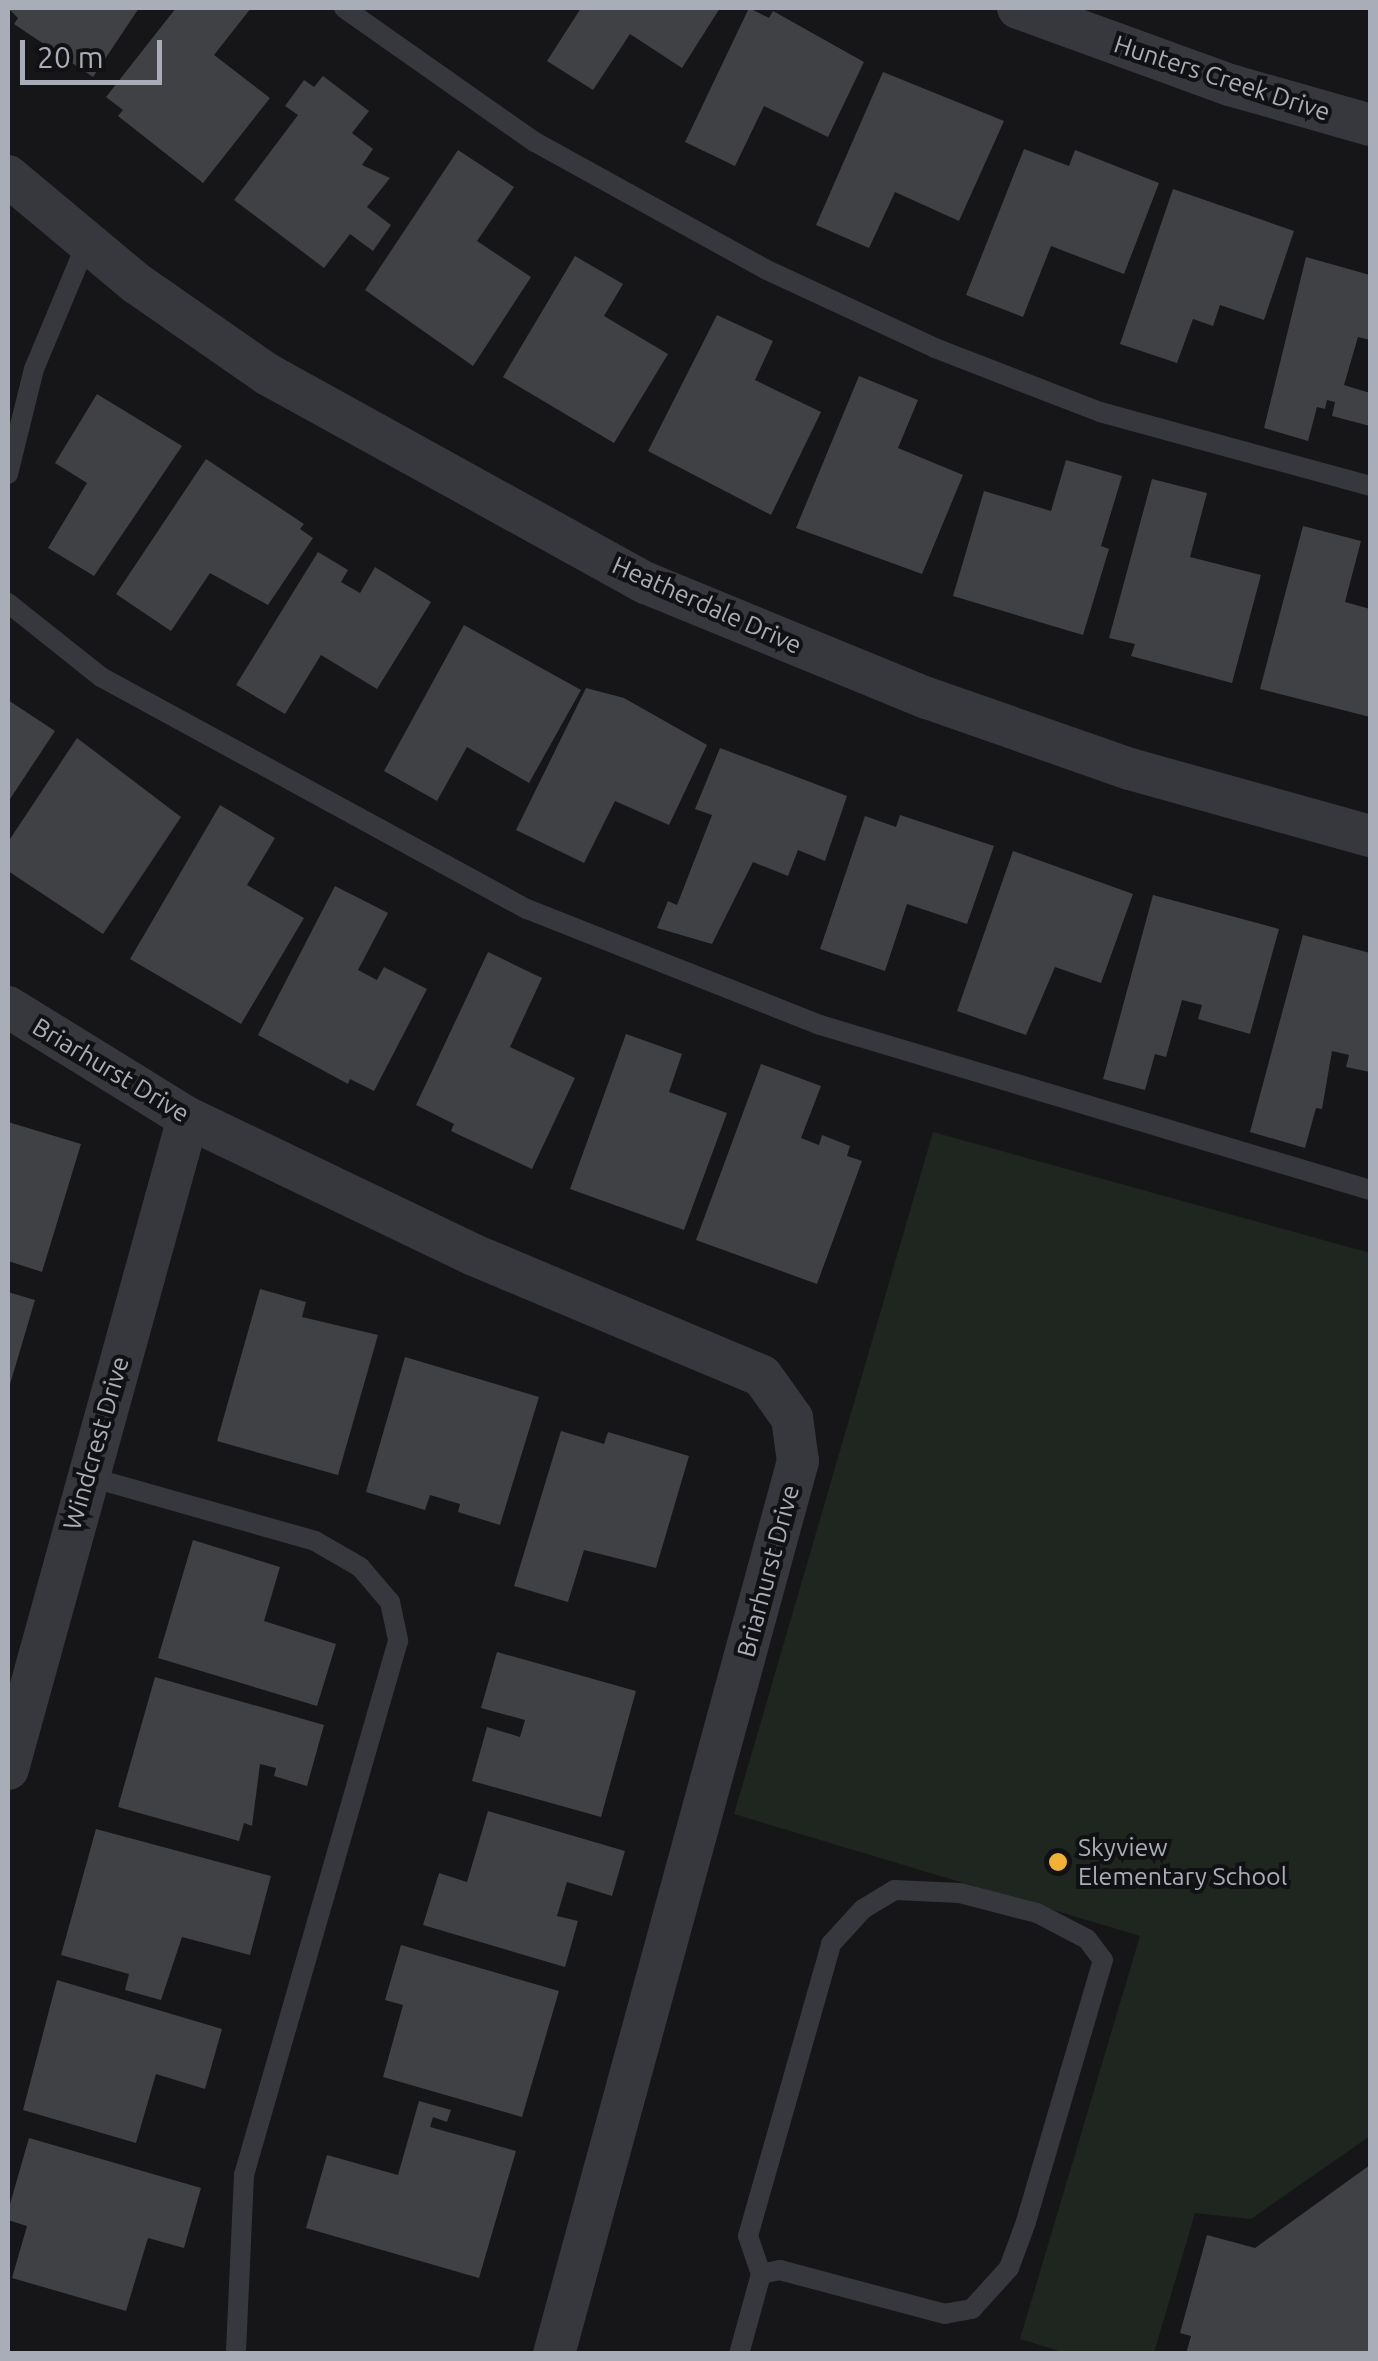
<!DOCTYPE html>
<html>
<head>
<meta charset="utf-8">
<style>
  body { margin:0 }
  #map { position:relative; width:1378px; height:2361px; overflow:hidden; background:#161618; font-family:Ubuntu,sans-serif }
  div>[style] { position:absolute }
  .green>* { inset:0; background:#1e261f }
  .building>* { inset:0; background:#404145 }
  .lane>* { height:20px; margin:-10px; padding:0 10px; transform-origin:10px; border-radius:10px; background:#37383d }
  .street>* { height:42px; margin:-21px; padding:0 21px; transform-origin:21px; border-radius:21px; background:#37383d }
  .dots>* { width:28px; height:28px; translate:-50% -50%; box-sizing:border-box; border:5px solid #111113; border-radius:50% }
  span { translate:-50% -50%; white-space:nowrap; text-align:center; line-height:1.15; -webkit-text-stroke:8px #111113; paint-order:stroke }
  .street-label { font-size:25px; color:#a8adb8 }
  .poi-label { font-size:25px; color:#a8adb8 }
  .left { translate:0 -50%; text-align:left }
  .frame { position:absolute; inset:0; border:10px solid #a8adb8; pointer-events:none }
  .scale { position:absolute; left:20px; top:40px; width:142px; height:45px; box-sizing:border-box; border:5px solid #a8adb8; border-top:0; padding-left:12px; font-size:30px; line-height:35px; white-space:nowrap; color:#a8adb8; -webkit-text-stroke:8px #111113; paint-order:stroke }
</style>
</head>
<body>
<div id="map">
  <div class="green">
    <div style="clip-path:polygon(933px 1132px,1370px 1253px,1370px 2136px,1251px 2219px,1195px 2213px,1154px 2353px,1066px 2353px,1020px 2339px,1140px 1936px,734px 1814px)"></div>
  </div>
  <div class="building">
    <div style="clip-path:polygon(8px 8px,139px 8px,93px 77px,14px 24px,18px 18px)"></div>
    <div style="clip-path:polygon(176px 8px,251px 8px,214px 55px,270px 98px,203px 183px,118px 116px,123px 110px,106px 97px)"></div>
    <div style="clip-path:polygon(581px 8px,720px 8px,682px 68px,630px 34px,593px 90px,547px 61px)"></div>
    <div style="clip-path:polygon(749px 8px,769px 18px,773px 11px,864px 62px,828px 137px,764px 106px,735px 166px,685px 142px)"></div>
    <div style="clip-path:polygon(883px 72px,1004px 121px,959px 221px,895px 192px,869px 248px,816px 225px)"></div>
    <div style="clip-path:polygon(323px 76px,369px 111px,352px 133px,373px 149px,362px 165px,390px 178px,367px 207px,391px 225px,373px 251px,350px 234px,324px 268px,234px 200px,298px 115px,285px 106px,304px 80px,314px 87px)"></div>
    <div style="clip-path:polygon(1024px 149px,1069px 166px,1075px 150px,1159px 183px,1124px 274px,1051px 246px,1023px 317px,966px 295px)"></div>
    <div style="clip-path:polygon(458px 150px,514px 187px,477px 241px,531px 277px,473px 366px,365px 290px)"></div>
    <div style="clip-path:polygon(1173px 189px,1294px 231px,1264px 320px,1220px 305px,1213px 326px,1193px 319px,1177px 363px,1120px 344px)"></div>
    <div style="clip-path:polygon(575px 256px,623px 284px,604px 316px,668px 354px,614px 443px,503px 377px)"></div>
    <div style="clip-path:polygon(1306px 257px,1370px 275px,1370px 340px,1358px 337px,1344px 385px,1370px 393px,1370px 426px,1332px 416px,1335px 402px,1327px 400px,1325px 409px,1317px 407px,1308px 441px,1264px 428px)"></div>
    <div style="clip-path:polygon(717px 315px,773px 341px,755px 380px,821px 412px,771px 515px,648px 451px)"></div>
    <div style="clip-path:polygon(859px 376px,918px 400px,898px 448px,963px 475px,922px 574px,796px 528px)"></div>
    <div style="clip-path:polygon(97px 394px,182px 446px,94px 576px,48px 548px,87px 483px,55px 463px)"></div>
    <div style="clip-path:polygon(206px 459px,304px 524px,300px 529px,313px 538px,268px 605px,210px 573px,171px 631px,116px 594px)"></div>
    <div style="clip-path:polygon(1066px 460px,1122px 476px,1101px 546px,1109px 549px,1083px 635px,953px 596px,984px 491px,1051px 511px)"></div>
    <div style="clip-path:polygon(1152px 479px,1207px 493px,1190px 557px,1261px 575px,1232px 683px,1131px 656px,1135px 644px,1109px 638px)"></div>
    <div style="clip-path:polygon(1303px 526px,1361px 541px,1345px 602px,1370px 609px,1370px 717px,1260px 689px)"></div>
    <div style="clip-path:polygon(318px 552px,348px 570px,341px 582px,360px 593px,375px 567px,431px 602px,377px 689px,321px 655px,285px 714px,236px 685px)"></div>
    <div style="clip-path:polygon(464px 625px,581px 690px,529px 783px,467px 747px,437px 801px,384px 771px)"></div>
    <div style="clip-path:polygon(586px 688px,624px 698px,707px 745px,669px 825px,615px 801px,584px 863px,516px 830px)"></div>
    <div style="clip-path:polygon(8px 700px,55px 731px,8px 802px)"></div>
    <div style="clip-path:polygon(77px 738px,181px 817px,103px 934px,8px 871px,8px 842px)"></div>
    <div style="clip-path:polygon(720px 748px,847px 796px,825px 861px,798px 850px,788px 876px,753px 862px,712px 944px,657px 928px,668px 901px,677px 905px,712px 815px,695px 809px)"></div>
    <div style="clip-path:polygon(220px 805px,275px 838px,247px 885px,304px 918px,241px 1024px,130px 959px)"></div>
    <div style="clip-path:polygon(900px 815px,994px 846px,967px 924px,907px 904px,885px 971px,820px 949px,865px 816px,896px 827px)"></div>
    <div style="clip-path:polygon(1013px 851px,1133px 894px,1101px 983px,1055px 967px,1026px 1035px,957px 1011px)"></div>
    <div style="clip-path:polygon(335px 886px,388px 913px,358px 970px,377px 980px,384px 967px,427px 989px,374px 1091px,350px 1079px,348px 1084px,258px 1035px)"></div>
    <div style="clip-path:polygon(1153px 895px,1279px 929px,1250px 1034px,1198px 1019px,1202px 1005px,1182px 1000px,1166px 1057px,1155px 1054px,1145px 1090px,1103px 1079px)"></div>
    <div style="clip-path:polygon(1303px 935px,1370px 953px,1370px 1072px,1346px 1067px,1349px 1055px,1332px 1051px,1322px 1109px,1316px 1108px,1305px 1148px,1250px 1132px)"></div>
    <div style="clip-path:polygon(488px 952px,542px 978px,510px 1047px,575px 1078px,532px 1169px,451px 1131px,454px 1124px,416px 1105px)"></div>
    <div style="clip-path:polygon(626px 1034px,682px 1054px,669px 1092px,727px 1113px,684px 1230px,570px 1189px)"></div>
    <div style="clip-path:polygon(761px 1064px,821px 1086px,801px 1138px,819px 1145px,822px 1135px,850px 1146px,847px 1156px,862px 1161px,817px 1284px,696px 1240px)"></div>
    <div style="clip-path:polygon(8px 1122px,81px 1144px,42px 1272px,8px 1261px)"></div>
    <div style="clip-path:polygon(260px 1289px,306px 1302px,302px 1317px,378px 1335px,338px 1475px,217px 1441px)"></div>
    <div style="clip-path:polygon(8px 1292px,35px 1300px,8px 1391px)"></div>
    <div style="clip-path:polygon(405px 1357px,539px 1397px,500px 1525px,458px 1512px,460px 1504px,430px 1495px,425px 1510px,366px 1492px)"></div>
    <div style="clip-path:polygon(561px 1431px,604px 1444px,608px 1432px,689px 1456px,656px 1568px,584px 1550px,568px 1602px,514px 1586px)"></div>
    <div style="clip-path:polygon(193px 1540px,280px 1567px,264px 1621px,336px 1644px,317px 1706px,158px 1658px)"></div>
    <div style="clip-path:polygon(497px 1652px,636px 1691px,601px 1817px,472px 1781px,487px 1727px,520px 1737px,525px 1720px,481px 1708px)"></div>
    <div style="clip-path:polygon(155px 1677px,324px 1725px,307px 1786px,274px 1776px,276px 1768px,260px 1764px,252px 1826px,244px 1823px,239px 1841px,118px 1807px)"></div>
    <div style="clip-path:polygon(488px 1811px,625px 1851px,612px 1896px,567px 1882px,557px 1916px,578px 1921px,565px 1967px,423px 1925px,439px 1873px,467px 1882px)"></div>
    <div style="clip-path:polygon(96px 1829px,271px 1876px,250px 1955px,182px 1937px,161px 2000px,125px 1990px,129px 1974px,61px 1955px)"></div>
    <div style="clip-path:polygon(401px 1945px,559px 1991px,522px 2117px,383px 2077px,403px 2005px,385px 2000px)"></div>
    <div style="clip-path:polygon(57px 1980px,222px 2029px,205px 2089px,156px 2074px,136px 2143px,23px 2110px)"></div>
    <div style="clip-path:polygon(419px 2101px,451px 2110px,447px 2122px,433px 2117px,430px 2127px,516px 2151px,479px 2278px,306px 2228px,327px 2155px,398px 2175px)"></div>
    <div style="clip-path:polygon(29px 2138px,201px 2188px,184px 2248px,148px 2238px,126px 2311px,12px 2278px,27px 2226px,8px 2220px,8px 2211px)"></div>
    <div style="clip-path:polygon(1370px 2165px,1370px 2354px,1186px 2354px,1191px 2336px,1180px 2333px,1207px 2235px,1255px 2248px)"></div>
  </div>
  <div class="lane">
    <div style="left:344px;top:8px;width:233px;rotate:35.1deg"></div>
    <div style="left:535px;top:142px;width:263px;rotate:28.9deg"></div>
    <div style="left:765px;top:269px;width:187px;rotate:24.9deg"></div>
    <div style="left:935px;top:348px;width:177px;rotate:21.2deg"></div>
    <div style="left:1100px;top:412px;width:280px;rotate:15.3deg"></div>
    <div style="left:8px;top:474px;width:108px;rotate:-76.1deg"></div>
    <div style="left:34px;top:369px;width:138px;rotate:-67.3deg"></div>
    <div style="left:8px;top:603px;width:119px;rotate:38.5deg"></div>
    <div style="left:101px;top:677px;width:485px;rotate:28.6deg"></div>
    <div style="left:527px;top:909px;width:315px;rotate:21.6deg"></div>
    <div style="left:820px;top:1025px;width:574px;rotate:16.7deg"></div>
    <div style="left:86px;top:1476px;width:238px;rotate:15.8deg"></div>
    <div style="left:315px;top:1541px;width:52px;rotate:30deg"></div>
    <div style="left:360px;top:1567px;width:46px;rotate:49.4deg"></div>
    <div style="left:390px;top:1602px;width:40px;rotate:78deg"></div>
    <div style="left:398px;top:1641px;width:556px;rotate:106.09deg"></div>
    <div style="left:244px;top:2175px;width:179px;rotate:92.6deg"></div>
    <div style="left:739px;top:2354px;width:83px;rotate:-74.6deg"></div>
    <div style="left:761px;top:2274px;width:40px;rotate:-108.9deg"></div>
    <div style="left:748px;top:2236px;width:304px;rotate:-74.1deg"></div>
    <div style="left:831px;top:1944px;width:47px;rotate:-47.6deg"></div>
    <div style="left:863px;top:1909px;width:37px;rotate:-31deg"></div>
    <div style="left:895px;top:1890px;width:65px;rotate:2.6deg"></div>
    <div style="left:960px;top:1893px;width:80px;rotate:14.6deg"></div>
    <div style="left:1037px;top:1913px;width:56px;rotate:27.5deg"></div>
    <div style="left:1087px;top:1939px;width:26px;rotate:53deg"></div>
    <div style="left:1103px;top:1960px;width:273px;rotate:106.4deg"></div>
    <div style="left:1026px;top:2222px;width:49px;rotate:110.3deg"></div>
    <div style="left:1009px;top:2268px;width:55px;rotate:132.1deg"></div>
    <div style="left:972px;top:2309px;width:27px;rotate:170deg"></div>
    <div style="left:945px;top:2314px;width:171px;rotate:-165.1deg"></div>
    <div style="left:780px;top:2270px;width:19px;rotate:168deg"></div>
  </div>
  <div class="street">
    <div style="left:1018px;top:8px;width:226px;rotate:20deg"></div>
    <div style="left:1230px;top:85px;width:146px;rotate:15.9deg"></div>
    <div style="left:8px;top:176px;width:167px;rotate:39.9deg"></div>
    <div style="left:136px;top:283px;width:160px;rotate:34.8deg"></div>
    <div style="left:267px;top:374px;width:433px;rotate:28.9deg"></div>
    <div style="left:646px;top:583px;width:304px;rotate:22.3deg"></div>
    <div style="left:927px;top:698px;width:215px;rotate:19.3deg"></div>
    <div style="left:1130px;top:769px;width:249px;rotate:15.6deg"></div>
    <div style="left:8px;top:1007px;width:211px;rotate:31.7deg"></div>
    <div style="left:188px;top:1118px;width:317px;rotate:25.6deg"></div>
    <div style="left:474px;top:1255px;width:312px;rotate:22.8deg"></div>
    <div style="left:762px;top:1376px;width:52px;rotate:54.5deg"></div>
    <div style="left:792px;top:1418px;width:43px;rotate:82.1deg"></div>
    <div style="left:798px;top:1461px;width:926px;rotate:105.28deg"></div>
    <div style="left:8px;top:1769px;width:675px;rotate:-74.54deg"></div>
  </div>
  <div class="dots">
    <div style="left:1058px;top:1862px;background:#f2b134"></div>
  </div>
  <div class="street-label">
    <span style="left:1222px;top:78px;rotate:18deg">Hunters Creek Drive</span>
    <span style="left:707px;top:605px;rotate:24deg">Heatherdale Drive</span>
    <span style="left:111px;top:1070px;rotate:31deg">Briarhurst Drive</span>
    <span style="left:96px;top:1443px;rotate:-74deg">Windcrest Drive</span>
    <span style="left:768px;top:1571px;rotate:-75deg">Briarhurst Drive</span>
  </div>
  <div class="poi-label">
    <span class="left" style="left:1078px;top:1862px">Skyview<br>Elementary School</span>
  </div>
  <div class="frame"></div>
  <div class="scale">20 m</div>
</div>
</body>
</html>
